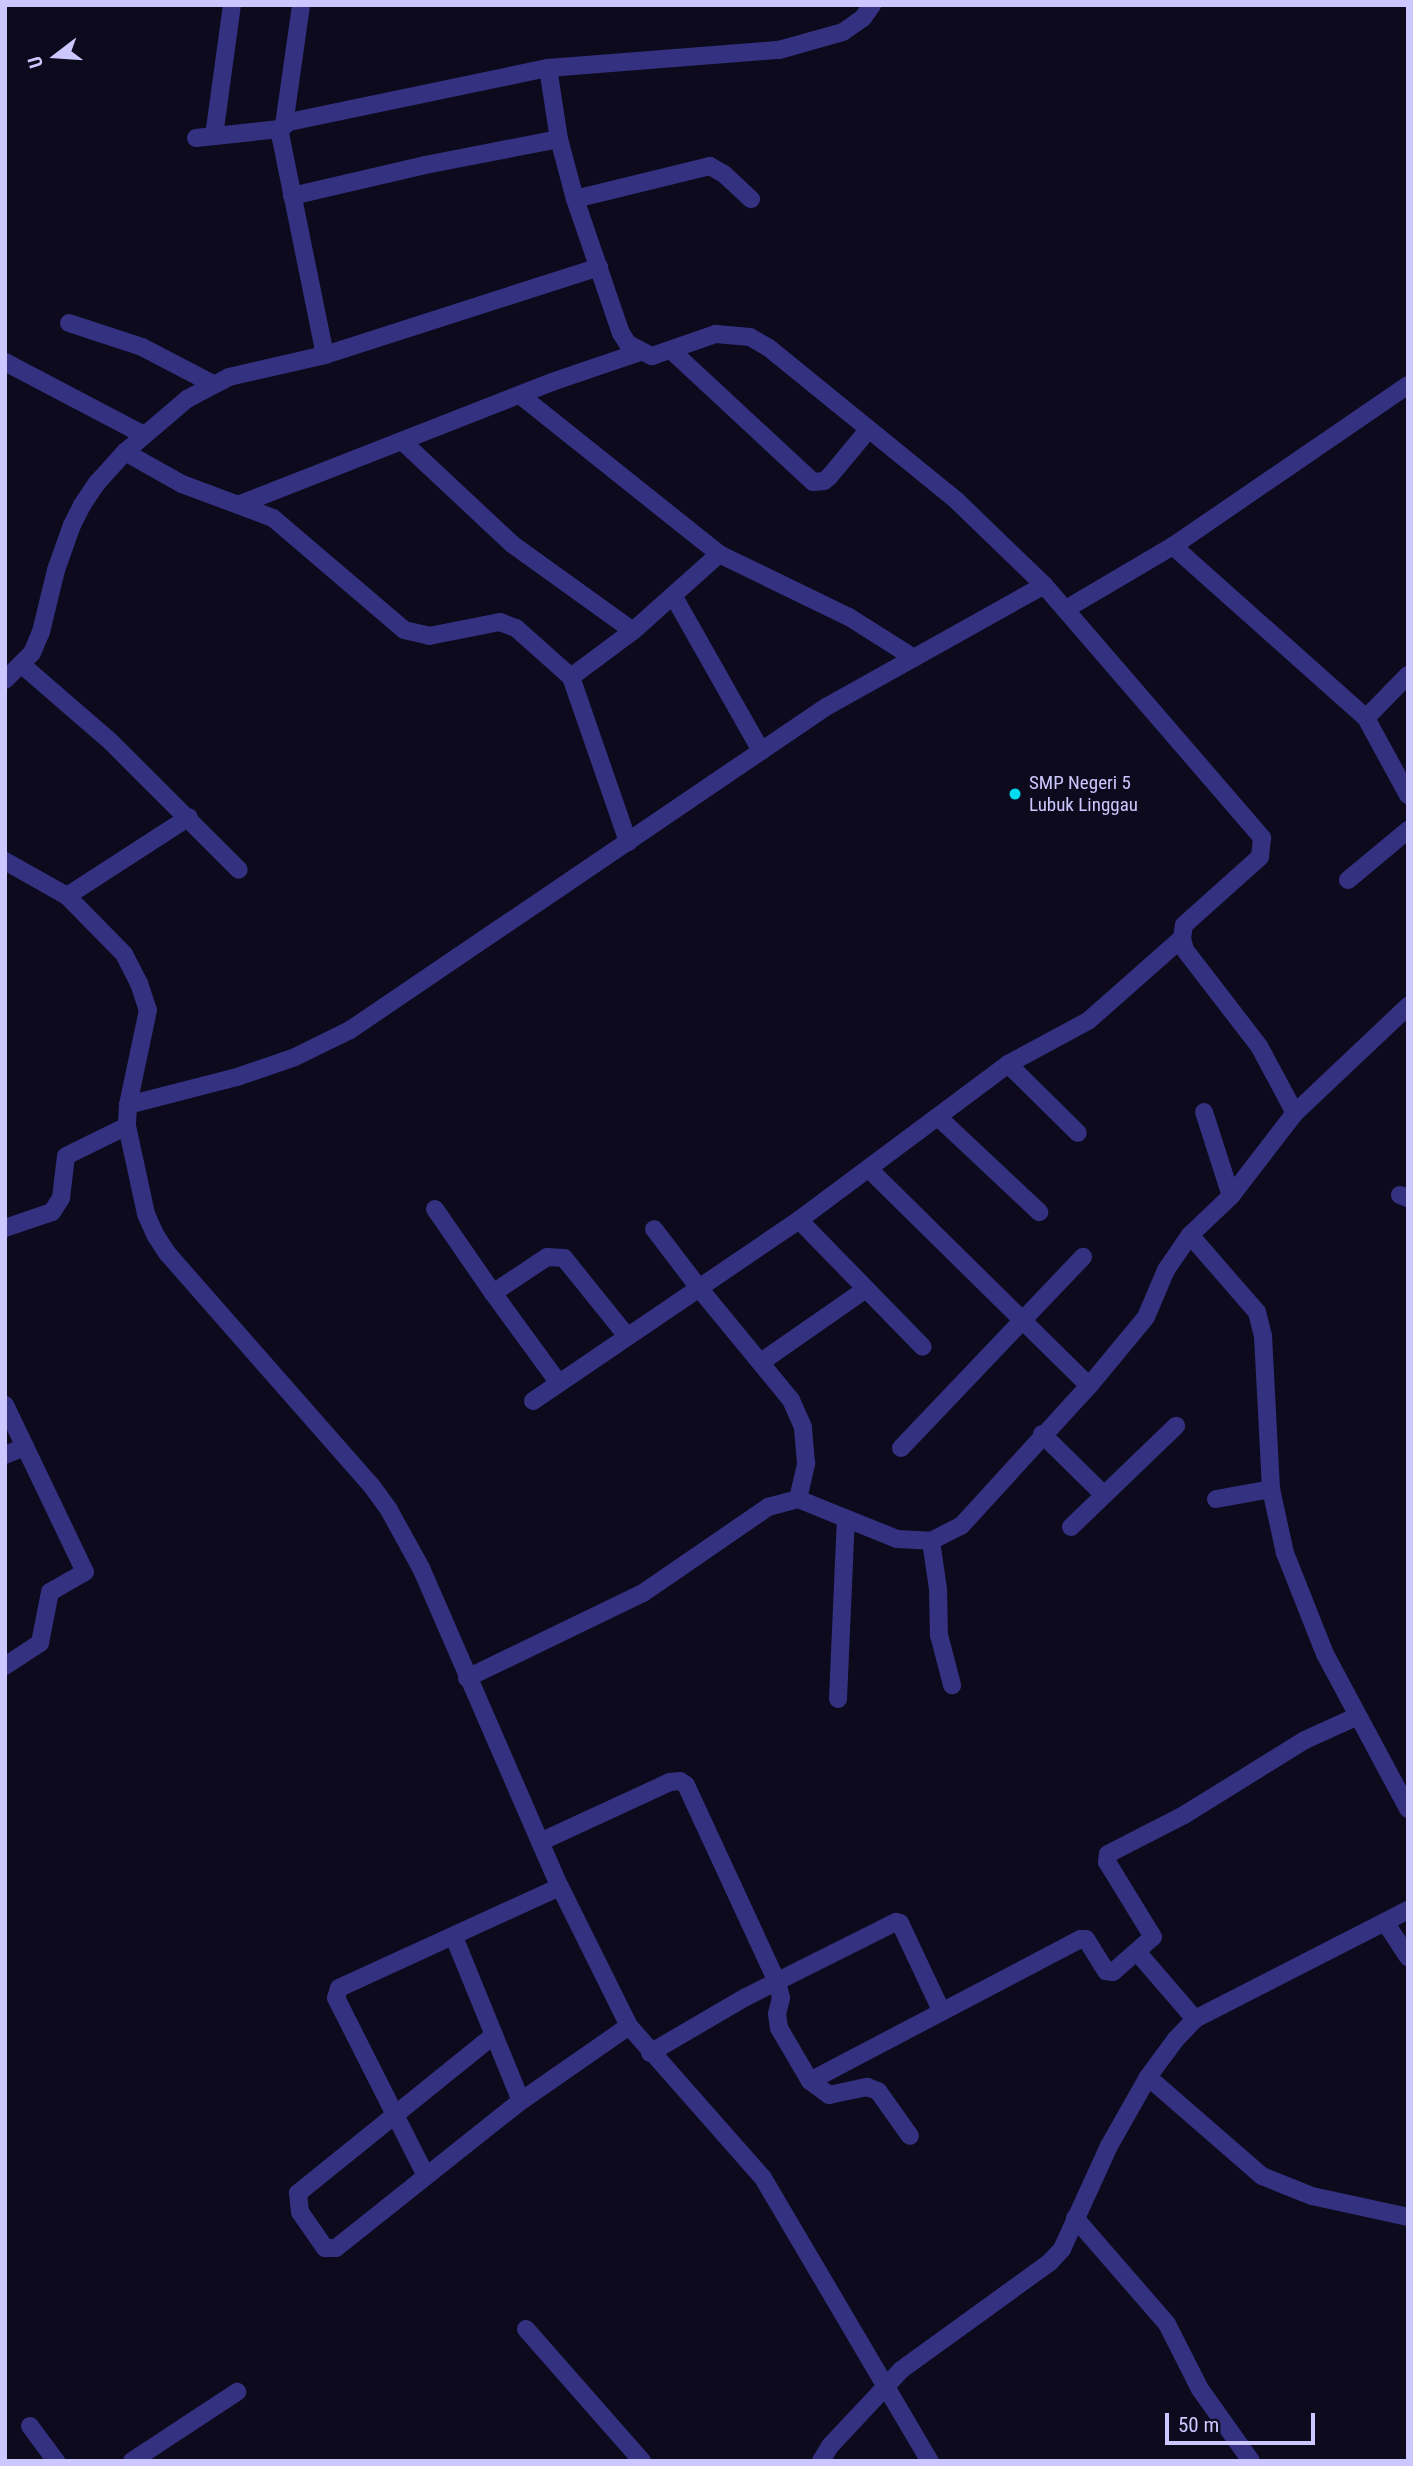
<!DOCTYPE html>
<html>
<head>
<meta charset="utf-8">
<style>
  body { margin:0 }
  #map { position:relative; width:1413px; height:2466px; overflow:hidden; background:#0d0a1e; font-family:"Roboto Condensed",sans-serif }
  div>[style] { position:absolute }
  .minor>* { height:18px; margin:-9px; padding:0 9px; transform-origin:9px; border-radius:9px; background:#343181 }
  .dots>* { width:19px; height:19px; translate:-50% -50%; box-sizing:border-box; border:4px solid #0d0a1e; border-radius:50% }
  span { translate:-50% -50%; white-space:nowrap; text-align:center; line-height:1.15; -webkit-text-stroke:5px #0d0a1e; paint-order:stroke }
  .poi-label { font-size:19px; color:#cdc7ff }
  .left { translate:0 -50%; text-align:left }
  .frame { position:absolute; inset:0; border:7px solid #cdc7ff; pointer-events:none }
  .north { position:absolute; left:21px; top:21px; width:70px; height:70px; -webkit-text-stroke:5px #0d0a1e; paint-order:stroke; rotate:253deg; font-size:19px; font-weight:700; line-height:28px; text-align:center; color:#cdc7ff }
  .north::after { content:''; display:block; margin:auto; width:24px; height:32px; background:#cdc7ff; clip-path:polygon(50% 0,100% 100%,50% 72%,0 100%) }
  .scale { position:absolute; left:1165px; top:2413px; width:150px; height:32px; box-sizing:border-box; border:4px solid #cdc7ff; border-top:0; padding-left:9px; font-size:21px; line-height:24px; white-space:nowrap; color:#cdc7ff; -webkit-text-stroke:5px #0d0a1e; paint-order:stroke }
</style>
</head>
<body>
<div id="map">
  <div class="minor">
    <div style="left:548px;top:68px;width:72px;rotate:81.2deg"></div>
    <div style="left:284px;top:125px;width:121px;rotate:-81.9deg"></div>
    <div style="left:214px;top:136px;width:132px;rotate:-82.2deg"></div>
    <div style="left:196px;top:138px;width:84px;rotate:-6.1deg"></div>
    <div style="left:292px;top:196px;width:137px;rotate:-13.1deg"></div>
    <div style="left:425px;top:165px;width:136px;rotate:-11deg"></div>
    <div style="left:559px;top:139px;width:62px;rotate:75.1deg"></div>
    <div style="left:575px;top:199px;width:142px;rotate:71.1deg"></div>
    <div style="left:621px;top:333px;width:13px;rotate:58deg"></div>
    <div style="left:628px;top:344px;width:27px;rotate:27deg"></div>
    <div style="left:652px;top:356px;width:68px;rotate:-19deg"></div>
    <div style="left:716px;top:334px;width:34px;rotate:5deg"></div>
    <div style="left:750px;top:337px;width:22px;rotate:30deg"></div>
    <div style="left:769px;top:348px;width:242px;rotate:39.1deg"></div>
    <div style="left:957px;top:501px;width:121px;rotate:44deg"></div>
    <div style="left:1044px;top:585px;width:334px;rotate:49.2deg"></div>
    <div style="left:1262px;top:838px;width:19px;rotate:96deg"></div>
    <div style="left:1260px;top:857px;width:102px;rotate:138.2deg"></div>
    <div style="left:1184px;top:925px;width:13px;rotate:99deg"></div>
    <div style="left:1182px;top:938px;width:12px;rotate:76deg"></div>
    <div style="left:1185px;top:950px;width:121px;rotate:52.4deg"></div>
    <div style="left:1259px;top:1046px;width:76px;rotate:61.8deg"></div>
    <div style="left:575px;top:199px;width:139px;rotate:-13.7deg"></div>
    <div style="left:710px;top:166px;width:16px;rotate:30deg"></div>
    <div style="left:724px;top:174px;width:37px;rotate:43deg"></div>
    <div style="left:69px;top:323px;width:77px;rotate:18.2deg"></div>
    <div style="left:142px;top:347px;width:80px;rotate:27.5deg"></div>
    <div style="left:672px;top:351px;width:192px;rotate:42.9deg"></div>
    <div style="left:813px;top:482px;width:11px;rotate:-5deg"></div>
    <div style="left:824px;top:481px;width:6px;rotate:-39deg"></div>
    <div style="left:829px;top:477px;width:62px;rotate:-50.2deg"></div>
    <div style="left:325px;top:355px;width:220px;rotate:-101.5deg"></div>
    <div style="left:281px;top:139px;width:10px;rotate:-96deg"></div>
    <div style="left:280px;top:129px;width:11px;rotate:-38deg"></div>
    <div style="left:289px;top:122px;width:265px;rotate:-11.8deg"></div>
    <div style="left:548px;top:68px;width:232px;rotate:-4.5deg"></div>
    <div style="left:779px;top:50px;width:66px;rotate:-15.7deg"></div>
    <div style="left:843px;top:32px;width:24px;rotate:-35deg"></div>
    <div style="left:863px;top:18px;width:16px;rotate:-55deg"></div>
    <div style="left:5px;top:362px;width:157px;rotate:27.7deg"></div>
    <div style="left:520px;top:395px;width:255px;rotate:38.6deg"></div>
    <div style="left:719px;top:554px;width:144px;rotate:25.9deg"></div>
    <div style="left:849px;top:617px;width:77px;rotate:32.2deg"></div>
    <div style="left:402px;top:441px;width:151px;rotate:43.1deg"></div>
    <div style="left:512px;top:544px;width:149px;rotate:35.7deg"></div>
    <div style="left:633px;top:631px;width:115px;rotate:-41.8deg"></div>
    <div style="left:125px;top:452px;width:65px;rotate:29.3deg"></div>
    <div style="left:182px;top:484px;width:97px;rotate:20.5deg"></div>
    <div style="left:273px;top:518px;width:172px;rotate:40.5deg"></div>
    <div style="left:404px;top:630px;width:26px;rotate:13deg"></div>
    <div style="left:429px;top:636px;width:72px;rotate:-11.2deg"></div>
    <div style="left:500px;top:622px;width:17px;rotate:21deg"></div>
    <div style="left:516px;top:628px;width:74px;rotate:41.7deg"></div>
    <div style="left:571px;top:677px;width:175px;rotate:70.9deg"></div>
    <div style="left:238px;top:505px;width:337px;rotate:-21.4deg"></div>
    <div style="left:552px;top:382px;width:93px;rotate:-18.8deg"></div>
    <div style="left:1173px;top:546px;width:259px;rotate:41.7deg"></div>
    <div style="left:1366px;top:718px;width:88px;rotate:61.4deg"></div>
    <div style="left:674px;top:597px;width:177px;rotate:60.5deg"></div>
    <div style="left:1066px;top:609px;width:124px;rotate:-30.5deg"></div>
    <div style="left:1173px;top:546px;width:285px;rotate:-34.4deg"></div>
    <div style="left:21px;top:664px;width:118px;rotate:40.9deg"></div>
    <div style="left:110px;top:741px;width:182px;rotate:45deg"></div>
    <div style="left:571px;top:677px;width:77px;rotate:-36.6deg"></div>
    <div style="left:5px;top:680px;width:38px;rotate:-45deg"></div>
    <div style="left:32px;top:653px;width:23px;rotate:-67deg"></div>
    <div style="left:41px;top:632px;width:64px;rotate:-76.4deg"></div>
    <div style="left:56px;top:570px;width:48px;rotate:-70.4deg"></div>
    <div style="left:72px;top:525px;width:22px;rotate:-63deg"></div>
    <div style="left:82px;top:505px;width:27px;rotate:-56deg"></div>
    <div style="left:97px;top:483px;width:42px;rotate:-47.9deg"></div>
    <div style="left:125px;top:452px;width:82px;rotate:-40.5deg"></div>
    <div style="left:187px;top:399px;width:47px;rotate:-27.6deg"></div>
    <div style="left:229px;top:377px;width:98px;rotate:-12.9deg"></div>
    <div style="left:325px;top:355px;width:288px;rotate:-17.8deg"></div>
    <div style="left:1366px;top:718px;width:60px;rotate:-45.7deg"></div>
    <div style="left:5px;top:861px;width:71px;rotate:29.4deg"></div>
    <div style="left:67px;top:896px;width:81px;rotate:45.5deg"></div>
    <div style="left:124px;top:954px;width:33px;rotate:63deg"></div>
    <div style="left:139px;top:983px;width:28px;rotate:72deg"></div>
    <div style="left:148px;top:1010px;width:97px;rotate:101.9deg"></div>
    <div style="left:128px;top:1105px;width:21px;rotate:93deg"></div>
    <div style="left:127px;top:1126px;width:90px;rotate:77.8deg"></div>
    <div style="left:146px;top:1214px;width:24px;rotate:66deg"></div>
    <div style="left:156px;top:1236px;width:20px;rotate:57deg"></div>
    <div style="left:167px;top:1253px;width:309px;rotate:48.7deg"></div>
    <div style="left:371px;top:1485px;width:31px;rotate:54deg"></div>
    <div style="left:389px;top:1510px;width:66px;rotate:61.1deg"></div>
    <div style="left:421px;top:1568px;width:348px;rotate:66.5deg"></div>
    <div style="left:560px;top:1887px;width:155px;rotate:63.6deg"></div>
    <div style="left:629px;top:2026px;width:203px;rotate:48.6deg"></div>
    <div style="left:763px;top:2178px;width:329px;rotate:59.5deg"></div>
    <div style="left:1348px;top:880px;width:78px;rotate:-39.8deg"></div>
    <div style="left:67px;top:896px;width:145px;rotate:-32.9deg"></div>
    <div style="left:1008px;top:1064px;width:98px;rotate:44.6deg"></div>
    <div style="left:128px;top:1105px;width:113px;rotate:-14.4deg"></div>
    <div style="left:237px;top:1077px;width:61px;rotate:-19deg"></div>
    <div style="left:295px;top:1057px;width:61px;rotate:-26.1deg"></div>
    <div style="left:350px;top:1030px;width:575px;rotate:-34.16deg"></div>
    <div style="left:826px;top:707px;width:250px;rotate:-29.2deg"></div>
    <div style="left:1204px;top:1112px;width:88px;rotate:72.2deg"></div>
    <div style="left:938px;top:1117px;width:139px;rotate:43.2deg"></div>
    <div style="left:869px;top:1169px;width:309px;rotate:44.6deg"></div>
    <div style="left:1400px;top:1195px;width:9px;rotate:21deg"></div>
    <div style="left:435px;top:1209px;width:102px;rotate:55.4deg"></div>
    <div style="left:799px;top:1220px;width:177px;rotate:45.7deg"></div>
    <div style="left:5px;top:1228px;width:50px;rotate:-18.8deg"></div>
    <div style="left:52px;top:1212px;width:17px;rotate:-57deg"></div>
    <div style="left:61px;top:1198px;width:42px;rotate:-83.2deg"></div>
    <div style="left:66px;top:1156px;width:68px;rotate:-26.2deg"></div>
    <div style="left:1190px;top:1235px;width:102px;rotate:49deg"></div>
    <div style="left:1257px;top:1312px;width:25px;rotate:76deg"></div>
    <div style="left:1263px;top:1336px;width:153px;rotate:87deg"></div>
    <div style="left:1271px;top:1489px;width:66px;rotate:77.7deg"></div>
    <div style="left:1285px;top:1553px;width:109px;rotate:68.4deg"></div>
    <div style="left:1325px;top:1654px;width:176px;rotate:61.8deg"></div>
    <div style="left:761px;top:1362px;width:128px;rotate:-34.8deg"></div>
    <div style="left:558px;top:1382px;width:110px;rotate:-126.1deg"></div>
    <div style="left:493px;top:1293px;width:65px;rotate:-33.7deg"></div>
    <div style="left:547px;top:1257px;width:17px;rotate:3deg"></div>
    <div style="left:564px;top:1258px;width:100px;rotate:51.1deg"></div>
    <div style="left:533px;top:1401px;width:201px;rotate:-34.2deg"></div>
    <div style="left:699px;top:1288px;width:74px;rotate:-127.3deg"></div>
    <div style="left:5px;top:1405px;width:185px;rotate:64.4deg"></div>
    <div style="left:85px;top:1572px;width:40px;rotate:150.3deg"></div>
    <div style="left:50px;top:1592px;width:52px;rotate:101.1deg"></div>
    <div style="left:40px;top:1643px;width:42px;rotate:146.7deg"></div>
    <div style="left:1042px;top:1434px;width:87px;rotate:44.5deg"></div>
    <div style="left:901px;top:1448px;width:264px;rotate:-46.4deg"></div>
    <div style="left:5px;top:1455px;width:22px;rotate:-22deg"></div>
    <div style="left:798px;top:1499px;width:37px;rotate:-77deg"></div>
    <div style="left:806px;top:1463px;width:36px;rotate:-95deg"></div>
    <div style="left:803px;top:1427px;width:30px;rotate:-114deg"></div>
    <div style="left:791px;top:1400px;width:145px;rotate:-129.4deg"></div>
    <div style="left:699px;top:1288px;width:121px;rotate:-34.2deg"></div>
    <div style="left:799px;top:1220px;width:261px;rotate:-36.7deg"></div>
    <div style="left:1008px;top:1064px;width:91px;rotate:-28.3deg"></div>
    <div style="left:1088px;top:1021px;width:125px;rotate:-41.4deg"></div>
    <div style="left:1216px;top:1499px;width:56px;rotate:-10.3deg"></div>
    <div style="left:1071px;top:1527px;width:146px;rotate:-43.9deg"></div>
    <div style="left:931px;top:1541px;width:49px;rotate:81.7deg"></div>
    <div style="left:938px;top:1589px;width:46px;rotate:88.8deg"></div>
    <div style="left:939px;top:1635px;width:52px;rotate:75.4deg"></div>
    <div style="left:467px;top:1678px;width:195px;rotate:-25.8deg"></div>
    <div style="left:643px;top:1593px;width:152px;rotate:-34.5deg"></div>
    <div style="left:768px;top:1507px;width:31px;rotate:-15deg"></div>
    <div style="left:798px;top:1499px;width:107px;rotate:22deg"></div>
    <div style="left:897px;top:1539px;width:34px;rotate:3deg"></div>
    <div style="left:931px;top:1541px;width:34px;rotate:-27deg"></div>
    <div style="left:961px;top:1526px;width:190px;rotate:-47.6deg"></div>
    <div style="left:1089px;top:1386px;width:89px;rotate:-50.4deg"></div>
    <div style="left:1146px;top:1317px;width:51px;rotate:-66.9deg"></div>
    <div style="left:1166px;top:1270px;width:42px;rotate:-55.6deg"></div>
    <div style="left:1190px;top:1235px;width:57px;rotate:-43.6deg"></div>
    <div style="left:1231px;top:1196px;width:105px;rotate:-52.4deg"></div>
    <div style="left:1295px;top:1113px;width:156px;rotate:-43.4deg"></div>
    <div style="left:838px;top:1699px;width:180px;rotate:-87.5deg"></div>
    <div style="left:540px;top:1842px;width:143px;rotate:-24.8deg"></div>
    <div style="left:670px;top:1782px;width:10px;rotate:-6deg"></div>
    <div style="left:680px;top:1781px;width:7px;rotate:34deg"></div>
    <div style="left:686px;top:1785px;width:217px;rotate:65.2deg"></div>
    <div style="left:777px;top:1982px;width:16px;rotate:76deg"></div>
    <div style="left:781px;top:1998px;width:16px;rotate:104deg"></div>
    <div style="left:777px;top:2014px;width:14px;rotate:82deg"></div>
    <div style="left:779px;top:2028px;width:61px;rotate:59.7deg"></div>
    <div style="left:810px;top:2081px;width:305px;rotate:-27.7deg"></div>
    <div style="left:1080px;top:1939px;width:6px"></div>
    <div style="left:1086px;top:1939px;width:38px;rotate:58deg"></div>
    <div style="left:1106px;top:1971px;width:7px;rotate:8deg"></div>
    <div style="left:1113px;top:1972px;width:53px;rotate:-41.2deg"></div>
    <div style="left:1153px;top:1937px;width:88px;rotate:-121.5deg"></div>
    <div style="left:1107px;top:1862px;width:8px;rotate:-83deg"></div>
    <div style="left:1108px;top:1854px;width:85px;rotate:-27.2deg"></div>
    <div style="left:1184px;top:1815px;width:142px;rotate:-31.8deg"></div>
    <div style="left:1305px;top:1740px;width:58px;rotate:-24.4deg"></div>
    <div style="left:1385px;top:1922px;width:42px;rotate:56.7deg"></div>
    <div style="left:454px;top:1937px;width:177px;rotate:67.8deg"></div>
    <div style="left:1138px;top:1953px;width:87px;rotate:49.2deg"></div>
    <div style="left:494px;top:2035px;width:252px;rotate:141.1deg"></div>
    <div style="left:298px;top:2193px;width:19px;rotate:84deg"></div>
    <div style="left:300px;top:2212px;width:44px;rotate:55.2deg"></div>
    <div style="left:325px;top:2248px;width:11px"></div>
    <div style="left:336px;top:2248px;width:236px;rotate:-38.5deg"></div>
    <div style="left:521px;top:2101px;width:131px;rotate:-34.8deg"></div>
    <div style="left:650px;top:2053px;width:111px;rotate:-30.3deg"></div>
    <div style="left:746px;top:1997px;width:168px;rotate:-26.6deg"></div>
    <div style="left:896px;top:1922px;width:4px;rotate:14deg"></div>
    <div style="left:900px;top:1923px;width:96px;rotate:64.8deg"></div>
    <div style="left:1148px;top:2077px;width:151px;rotate:41deg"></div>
    <div style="left:1262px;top:2176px;width:54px;rotate:21.8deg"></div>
    <div style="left:1312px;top:2196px;width:98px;rotate:12.3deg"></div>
    <div style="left:810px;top:2081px;width:24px;rotate:36deg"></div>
    <div style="left:829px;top:2095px;width:39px;rotate:-12deg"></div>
    <div style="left:867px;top:2087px;width:12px;rotate:20deg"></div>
    <div style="left:878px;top:2091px;width:55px;rotate:54.6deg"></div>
    <div style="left:426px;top:2176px;width:199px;rotate:-116.8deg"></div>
    <div style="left:336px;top:1998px;width:10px;rotate:-73deg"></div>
    <div style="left:339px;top:1988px;width:243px;rotate:-24.6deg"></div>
    <div style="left:1075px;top:2218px;width:140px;rotate:49deg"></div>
    <div style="left:1167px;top:2324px;width:73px;rotate:63.1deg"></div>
    <div style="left:1200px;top:2389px;width:88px;rotate:54.7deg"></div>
    <div style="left:526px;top:2329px;width:176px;rotate:48.7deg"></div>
    <div style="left:30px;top:2426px;width:44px;rotate:53.4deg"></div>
    <div style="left:132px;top:2461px;width:126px;rotate:-33.3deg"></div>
    <div style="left:821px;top:2461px;width:17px;rotate:-59deg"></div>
    <div style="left:830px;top:2446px;width:104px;rotate:-46.9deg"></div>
    <div style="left:901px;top:2370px;width:184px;rotate:-35.9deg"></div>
    <div style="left:1050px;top:2262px;width:18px;rotate:-47deg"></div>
    <div style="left:1062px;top:2249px;width:113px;rotate:-65.5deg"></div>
    <div style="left:1109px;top:2146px;width:79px;rotate:-60.5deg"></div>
    <div style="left:1148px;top:2077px;width:47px;rotate:-53.6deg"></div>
    <div style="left:1176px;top:2039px;width:28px;rotate:-46deg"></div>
    <div style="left:1195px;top:2019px;width:239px;rotate:-27.1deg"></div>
  </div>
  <div class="dots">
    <div style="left:1015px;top:794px;background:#00dbf2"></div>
  </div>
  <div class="poi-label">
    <span class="left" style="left:1029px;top:794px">SMP Negeri 5<br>Lubuk Linggau</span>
  </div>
  <div class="frame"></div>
  <div class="north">U</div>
  <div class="scale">50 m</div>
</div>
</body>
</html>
